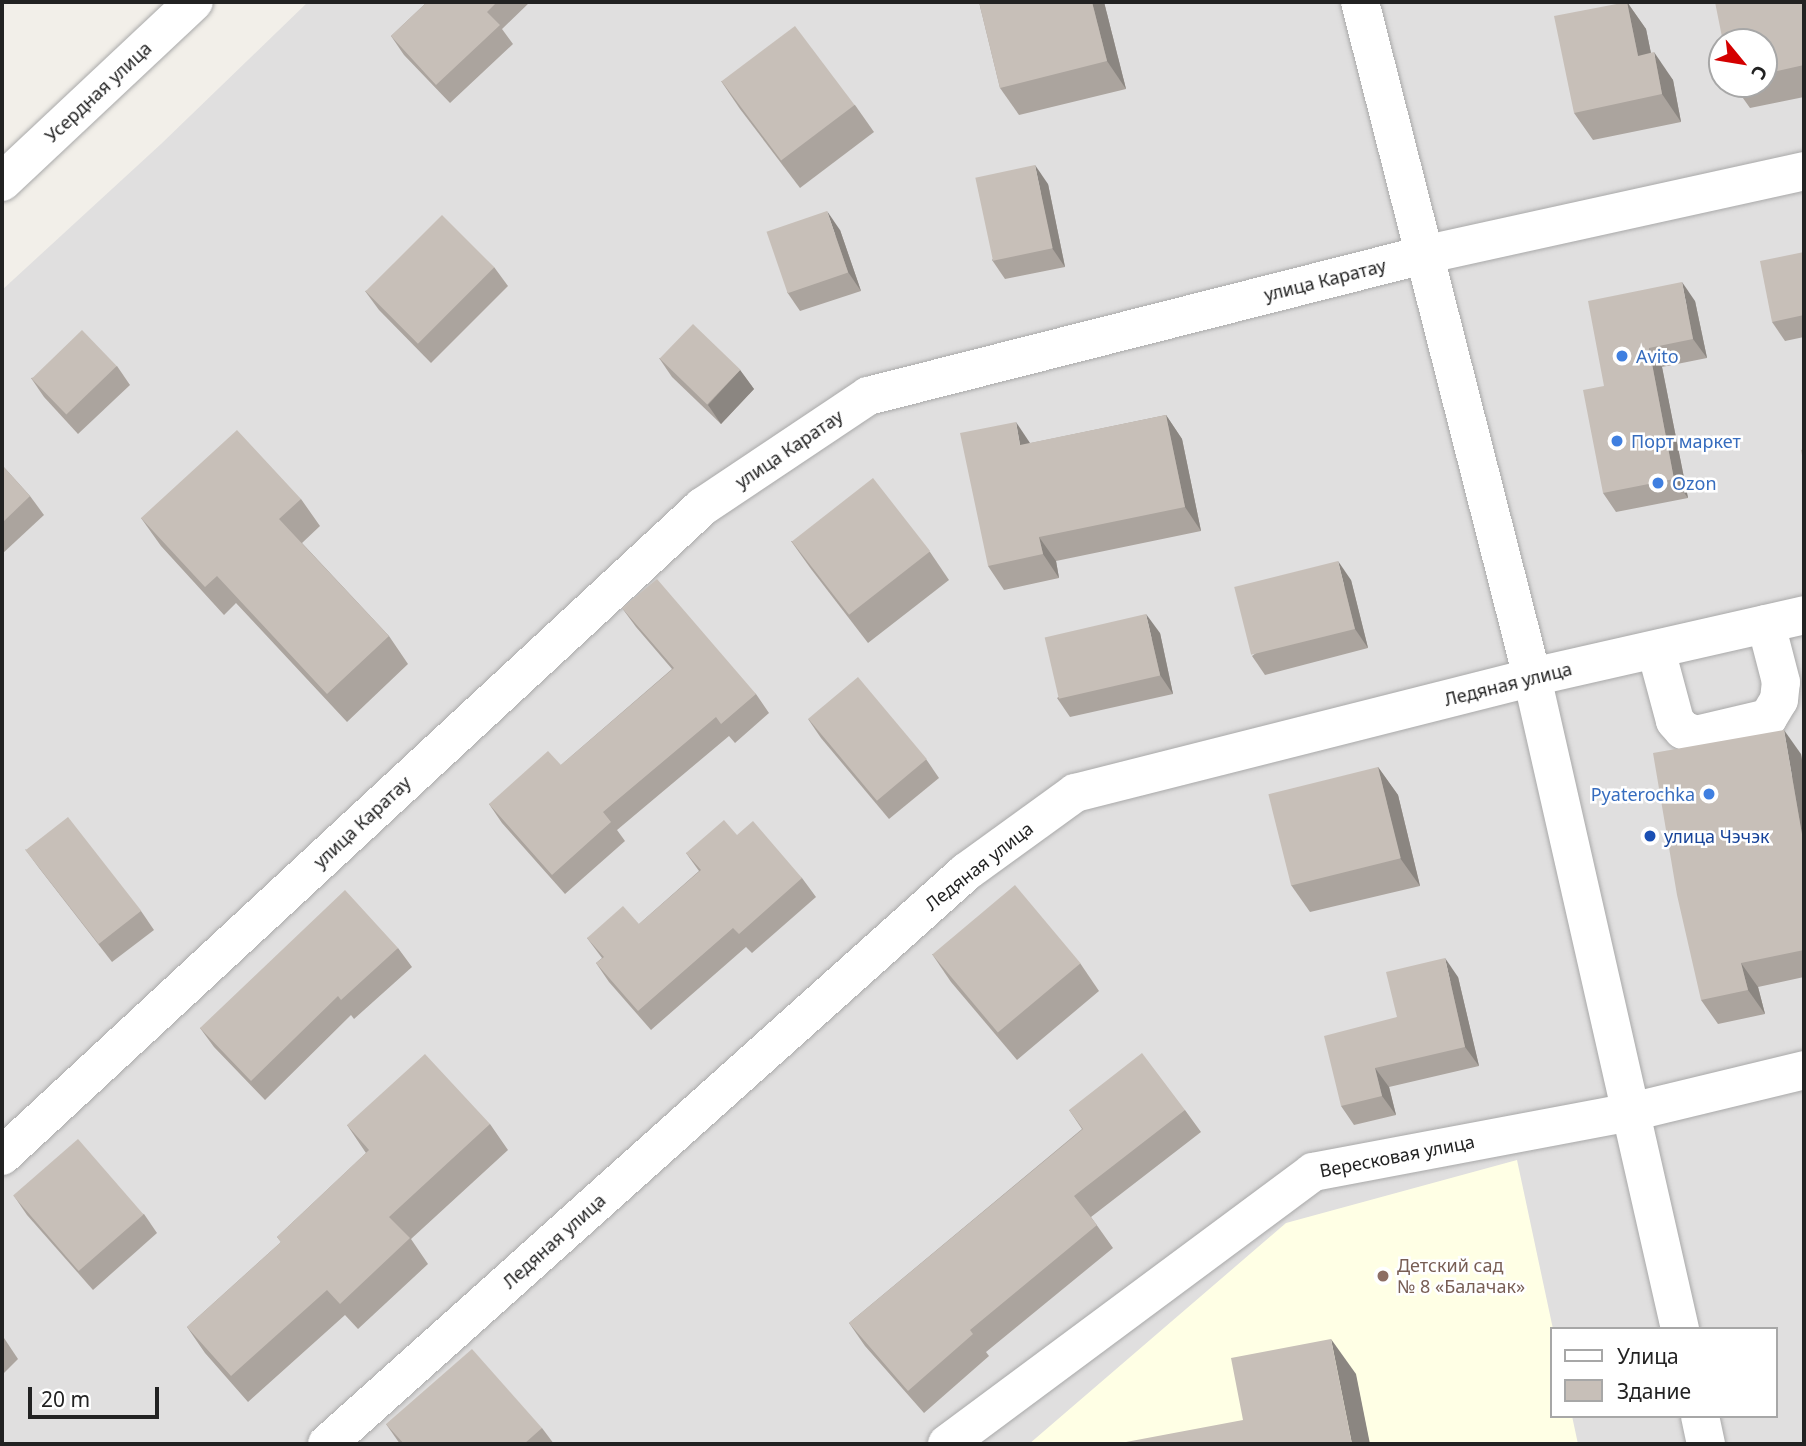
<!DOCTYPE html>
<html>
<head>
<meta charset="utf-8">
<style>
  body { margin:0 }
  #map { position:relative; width:1806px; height:1446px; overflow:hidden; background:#f2efe9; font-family:"Noto Sans",sans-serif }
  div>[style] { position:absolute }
  .residential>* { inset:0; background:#e0dfdf }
  .education>* { inset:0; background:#ffffe5 }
  .roads { filter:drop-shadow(0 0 2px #a9a9a9) drop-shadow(0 0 2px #a9a9a9) }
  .minor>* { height:38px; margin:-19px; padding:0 19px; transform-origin:19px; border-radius:19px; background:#fff }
  .wall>* { inset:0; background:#aba49e }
  .shaded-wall>* { inset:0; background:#8b8681 }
  .building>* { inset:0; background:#c7bfb8; transform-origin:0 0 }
  .dots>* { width:19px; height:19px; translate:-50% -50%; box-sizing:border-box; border:4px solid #fff; border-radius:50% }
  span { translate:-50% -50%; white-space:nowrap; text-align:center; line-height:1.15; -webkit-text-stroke:5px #fff; paint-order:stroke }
  .street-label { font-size:18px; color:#222 }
  .shop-label { font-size:18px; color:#366cbe }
  .left { translate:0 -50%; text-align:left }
  .right { translate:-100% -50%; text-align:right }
  .transit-label { font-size:18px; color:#164399 }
  .education-label { font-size:18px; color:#785e54 }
  .frame { position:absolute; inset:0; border:4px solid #222; pointer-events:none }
  .legend { position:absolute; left:1550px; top:1327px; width:228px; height:91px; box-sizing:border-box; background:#fff; border:2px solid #a7a7a7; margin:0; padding:9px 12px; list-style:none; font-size:21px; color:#222 }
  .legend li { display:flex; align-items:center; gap:14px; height:35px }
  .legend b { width:35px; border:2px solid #a7a7a7 }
  .north { position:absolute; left:1708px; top:28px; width:70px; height:70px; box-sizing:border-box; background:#fff; border:2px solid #a7a7a7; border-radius:50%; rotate:120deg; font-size:19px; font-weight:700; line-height:28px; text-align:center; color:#222 }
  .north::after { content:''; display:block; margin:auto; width:24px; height:32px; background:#d40000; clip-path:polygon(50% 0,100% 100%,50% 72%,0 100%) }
  .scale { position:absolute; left:28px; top:1387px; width:131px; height:32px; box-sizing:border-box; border:4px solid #222; border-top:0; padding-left:9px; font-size:21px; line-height:24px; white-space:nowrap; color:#222; -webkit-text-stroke:5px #fff; paint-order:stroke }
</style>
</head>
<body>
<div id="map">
  <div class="residential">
    <div style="clip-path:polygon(evenodd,308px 2px,1804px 2px,1804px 1444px,2px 1444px,2px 290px,161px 144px,308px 2px,1722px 42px,1764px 42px,1764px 84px,1722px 84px,1722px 42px,308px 2px,1552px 1329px,1776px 1329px,1776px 1416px,1552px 1416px,1552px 1329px)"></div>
  </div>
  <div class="education">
    <div style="clip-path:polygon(1517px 1160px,1553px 1329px,1552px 1416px,1572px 1416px,1578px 1444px,1029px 1444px,1286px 1223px)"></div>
  </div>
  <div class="roads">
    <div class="minor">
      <div style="left:1360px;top:2px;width:697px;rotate:75.7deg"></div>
      <div style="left:1532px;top:677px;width:669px;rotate:77.21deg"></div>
      <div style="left:2px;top:182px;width:263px;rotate:-43.2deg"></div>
      <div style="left:1656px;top:650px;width:73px;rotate:75deg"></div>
      <div style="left:1675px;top:721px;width:12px;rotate:48deg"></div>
      <div style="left:1683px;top:730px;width:14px;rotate:21deg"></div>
      <div style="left:1696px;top:735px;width:74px;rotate:-13.3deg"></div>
      <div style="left:1768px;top:718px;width:21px;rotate:-59deg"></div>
      <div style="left:1779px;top:700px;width:18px;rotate:-84deg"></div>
      <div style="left:1781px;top:682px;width:60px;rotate:-104.5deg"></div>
      <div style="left:2px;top:1156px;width:955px;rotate:-42.83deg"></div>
      <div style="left:702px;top:507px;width:200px;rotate:-33.8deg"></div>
      <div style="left:868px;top:396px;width:573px;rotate:-14.25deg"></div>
      <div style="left:1423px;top:255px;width:390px;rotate:-12.4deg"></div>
      <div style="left:1700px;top:1416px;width:29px;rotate:78deg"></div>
      <div style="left:327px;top:1444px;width:858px;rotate:-41.83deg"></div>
      <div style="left:966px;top:872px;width:135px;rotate:-35.9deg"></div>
      <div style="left:1075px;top:793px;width:471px;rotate:-14.2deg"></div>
      <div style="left:1532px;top:677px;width:279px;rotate:-12.8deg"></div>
      <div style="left:947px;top:1444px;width:456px;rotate:-36.6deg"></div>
      <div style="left:1313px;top:1172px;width:324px;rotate:-10.7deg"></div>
      <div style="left:1631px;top:1112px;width:178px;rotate:-13.6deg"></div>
    </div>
  </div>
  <div class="wall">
    <div style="clip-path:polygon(427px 2px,530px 2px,502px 29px,513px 44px,450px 103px,404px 55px,391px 36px)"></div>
    <div style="clip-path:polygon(979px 2px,1104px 2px,1126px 89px,1019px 115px,1000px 88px)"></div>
    <div style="clip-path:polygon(1627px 2px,1646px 29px,1651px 53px,1673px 80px,1681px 122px,1593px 140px,1574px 113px)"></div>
    <div style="clip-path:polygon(1804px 2px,1804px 97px,1750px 108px,1733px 84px,1764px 84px,1764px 42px)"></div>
    <div style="clip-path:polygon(721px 81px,855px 105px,874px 132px,800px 188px,740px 109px)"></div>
    <div style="clip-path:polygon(1048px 184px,1065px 267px,1005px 279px,992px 260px)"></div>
    <div style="clip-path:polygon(840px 230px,861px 291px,800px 311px,787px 292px)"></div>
    <div style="clip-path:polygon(1804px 252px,1804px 337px,1785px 341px,1772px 322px)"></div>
    <div style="clip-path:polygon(494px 267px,508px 286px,431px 363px,379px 310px,365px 291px)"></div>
    <div style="clip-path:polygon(1695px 301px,1707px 358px,1662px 367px,1688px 498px,1616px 512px,1603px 493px,1604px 386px)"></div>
    <div style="clip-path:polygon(659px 358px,740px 370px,754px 389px,721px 424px,672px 377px)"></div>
    <div style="clip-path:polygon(117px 366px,130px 385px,78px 434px,44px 397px,31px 378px)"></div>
    <div style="clip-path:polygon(1166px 415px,1182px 439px,1201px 531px,1056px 561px,1059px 578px,1004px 590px,988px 566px,1031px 443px)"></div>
    <div style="clip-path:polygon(2px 465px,30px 496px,44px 515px,2px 554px)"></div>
    <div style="clip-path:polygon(301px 499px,320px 526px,302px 543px,389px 636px,408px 664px,347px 722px,236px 603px,224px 615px,161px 546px,141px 518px)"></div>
    <div style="clip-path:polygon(791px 541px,930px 552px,949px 580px,868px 643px,811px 569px)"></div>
    <div style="clip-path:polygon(1351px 580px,1368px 648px,1265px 675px,1252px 656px)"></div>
    <div style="clip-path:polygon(622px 608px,756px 694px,769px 713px,735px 743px,729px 736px,617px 830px,625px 841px,565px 894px,502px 823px,489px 804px,561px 765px,672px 669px,636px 627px)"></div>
    <div style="clip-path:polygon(1160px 633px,1173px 694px,1070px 717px,1057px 698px)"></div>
    <div style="clip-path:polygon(808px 719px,926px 759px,939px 778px,889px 819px,821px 738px)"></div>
    <div style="clip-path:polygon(1801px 754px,1804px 773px,1804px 977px,1758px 987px,1765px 1014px,1718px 1024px,1701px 1000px)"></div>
    <div style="clip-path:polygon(1378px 767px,1398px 795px,1420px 886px,1310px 912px,1291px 885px)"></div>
    <div style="clip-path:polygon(737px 835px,802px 878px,816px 897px,752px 953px,746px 947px,651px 1030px,609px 982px,596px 963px,602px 958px,587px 938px,639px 924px,699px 871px,686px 853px)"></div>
    <div style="clip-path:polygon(25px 849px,141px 911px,154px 930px,112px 962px,39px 868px)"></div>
    <div style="clip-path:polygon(398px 948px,412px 967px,354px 1019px,351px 1015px,265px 1100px,214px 1047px,200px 1028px)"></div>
    <div style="clip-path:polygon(932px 954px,1080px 963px,1099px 991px,1017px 1060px,951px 982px)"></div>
    <div style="clip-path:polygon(1458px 977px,1479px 1066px,1389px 1087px,1396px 1115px,1354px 1125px,1341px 1106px,1397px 1017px)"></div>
    <div style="clip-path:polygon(1069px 1110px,1185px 1110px,1201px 1132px,1091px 1217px,1113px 1248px,986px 1352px,989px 1356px,924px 1413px,865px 1346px,849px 1323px,1082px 1129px)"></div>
    <div style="clip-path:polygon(490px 1124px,508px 1150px,411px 1239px,428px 1264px,358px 1329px,345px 1315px,248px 1402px,205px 1353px,187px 1327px,281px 1242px,277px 1237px,366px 1153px,347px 1125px)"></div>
    <div style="clip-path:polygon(14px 1196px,144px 1214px,157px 1233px,93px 1290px,27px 1215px)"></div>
    <div style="clip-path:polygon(2px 1335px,18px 1359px,2px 1375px)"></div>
    <div style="clip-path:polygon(386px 1424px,542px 1428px,554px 1444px,400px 1444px)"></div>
  </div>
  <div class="shaded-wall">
    <div style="clip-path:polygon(1092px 2px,1104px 2px,1126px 89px,1107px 61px)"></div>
    <div style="clip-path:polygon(1627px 2px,1646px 29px,1657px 83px,1638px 56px)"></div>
    <div style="clip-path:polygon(1654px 52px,1673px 80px,1681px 122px,1662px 94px)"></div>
    <div style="clip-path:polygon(1035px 165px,1048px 184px,1065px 267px,1052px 248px)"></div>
    <div style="clip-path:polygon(827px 211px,840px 230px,861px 291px,848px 272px)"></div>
    <div style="clip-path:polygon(1682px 282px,1695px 301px,1707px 358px,1693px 339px)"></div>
    <div style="clip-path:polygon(1649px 348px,1662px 367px,1688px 498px,1674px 479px)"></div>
    <div style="clip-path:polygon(740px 370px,754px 389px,721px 424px,708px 405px)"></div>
    <div style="clip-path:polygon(1166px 415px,1182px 439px,1201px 531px,1185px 507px)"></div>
    <div style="clip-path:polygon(1016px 422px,1032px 446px,1020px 445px)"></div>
    <div style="clip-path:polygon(1039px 537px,1056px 561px,1059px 578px,1043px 554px)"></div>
    <div style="clip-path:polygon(1338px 561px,1351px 580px,1368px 648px,1355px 629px)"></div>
    <div style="clip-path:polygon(1146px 614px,1160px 633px,1173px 694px,1160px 675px)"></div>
    <div style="clip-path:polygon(1784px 730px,1801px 754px,1804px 773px,1804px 846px)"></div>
    <div style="clip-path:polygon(1378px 767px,1398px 795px,1420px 886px,1400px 858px)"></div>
    <div style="clip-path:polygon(1445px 958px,1458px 977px,1479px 1066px,1465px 1047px)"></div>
    <div style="clip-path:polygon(1741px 963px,1758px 987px,1765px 1014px,1748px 990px)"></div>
    <div style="clip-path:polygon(1375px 1068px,1389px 1087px,1396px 1115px,1382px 1096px)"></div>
    <div style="clip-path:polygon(1331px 1339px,1356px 1374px,1370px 1444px,1352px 1444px)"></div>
  </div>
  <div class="building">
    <div style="clip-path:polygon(427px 2px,497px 2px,487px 12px,500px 25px,436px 85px,391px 36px)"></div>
    <div style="clip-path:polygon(979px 2px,1092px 2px,1107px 61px,1000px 88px)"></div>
    <div style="clip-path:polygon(1627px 2px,1638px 56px,1654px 52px,1662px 94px,1574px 113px,1554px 16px)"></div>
    <div style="clip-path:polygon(1715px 2px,1804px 2px,1804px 65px,1764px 74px,1764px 42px,1723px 42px)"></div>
    <div style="left:795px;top:26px;width:99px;height:92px;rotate:53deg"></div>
    <div style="left:1035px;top:165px;width:85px;height:61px;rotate:78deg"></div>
    <div style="left:827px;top:211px;width:65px;height:64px;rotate:71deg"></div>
    <div style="left:442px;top:215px;width:74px;height:108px;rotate:45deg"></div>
    <div style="clip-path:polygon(1804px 252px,1804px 315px,1772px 322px,1760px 261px)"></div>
    <div style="clip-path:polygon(1682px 282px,1693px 339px,1649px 348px,1674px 479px,1603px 493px,1583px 390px,1604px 386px,1588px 301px)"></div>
    <div style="left:693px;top:324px;width:66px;height:48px;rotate:44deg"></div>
    <div style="left:82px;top:330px;width:50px;height:70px;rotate:46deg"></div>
    <div style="clip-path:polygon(1166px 415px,1185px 507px,1039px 537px,1043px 554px,988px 566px,960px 433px,1016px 422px,1020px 445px)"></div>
    <div style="clip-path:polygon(237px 430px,301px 499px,279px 519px,389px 636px,327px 694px,217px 576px,205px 587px,141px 518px)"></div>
    <div style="clip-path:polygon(1804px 449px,1804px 466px,1801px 450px)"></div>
    <div style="clip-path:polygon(2px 465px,30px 496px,2px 523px)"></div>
    <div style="left:873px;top:478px;width:93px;height:103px;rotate:52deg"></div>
    <div style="left:1338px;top:561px;width:70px;height:107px;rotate:76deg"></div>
    <div style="clip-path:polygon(657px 579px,756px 694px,721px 724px,716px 717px,603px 812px,611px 822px,552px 875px,489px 804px,548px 751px,561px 765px,674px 668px,622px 608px)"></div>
    <div style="left:1146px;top:614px;width:63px;height:104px;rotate:77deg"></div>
    <div style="left:858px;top:677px;width:107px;height:65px;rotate:50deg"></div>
    <div style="clip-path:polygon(1784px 730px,1804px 846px,1804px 950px,1741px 963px,1748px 990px,1701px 1000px,1677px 895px,1653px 753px)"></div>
    <div style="left:1378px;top:767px;width:94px;height:113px;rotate:76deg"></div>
    <div style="left:68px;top:817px;width:119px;height:54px;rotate:52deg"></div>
    <div style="clip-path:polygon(724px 820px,737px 835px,753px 821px,802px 878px,739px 934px,733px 928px,638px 1011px,596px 963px,604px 957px,587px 938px,623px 906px,639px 924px,701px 870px,686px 853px)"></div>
    <div style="left:1015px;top:885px;width:102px;height:108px;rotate:50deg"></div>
    <div style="clip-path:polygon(345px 890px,398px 948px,341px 1000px,338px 996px,251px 1081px,200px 1028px)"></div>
    <div style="clip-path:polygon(1445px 958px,1465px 1047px,1375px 1068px,1382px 1096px,1341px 1106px,1324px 1036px,1397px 1017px,1386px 972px)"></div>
    <div style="clip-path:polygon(1142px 1053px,1185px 1110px,1074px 1196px,1097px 1225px,970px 1330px,973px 1334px,908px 1391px,849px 1323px,1083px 1129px,1069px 1110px)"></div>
    <div style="clip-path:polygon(425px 1054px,490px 1124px,389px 1217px,410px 1238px,340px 1304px,327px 1290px,231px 1376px,187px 1327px,281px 1242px,277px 1237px,369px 1150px,347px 1125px)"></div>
    <div style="left:78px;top:1139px;width:100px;height:86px;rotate:49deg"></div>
    <div style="clip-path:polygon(1331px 1339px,1352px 1444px,1127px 1444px,1126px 1442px,1243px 1420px,1231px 1358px)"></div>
    <div style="clip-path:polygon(472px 1349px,542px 1428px,524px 1444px,404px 1444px,386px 1424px)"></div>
  </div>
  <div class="dots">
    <div style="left:1622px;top:356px;background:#3f7fe0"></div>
    <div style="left:1617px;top:441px;background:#3f7fe0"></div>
    <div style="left:1658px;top:483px;background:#3f7fe0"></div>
    <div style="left:1709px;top:794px;background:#3f7fe0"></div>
    <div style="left:1650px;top:836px;background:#1a4fb4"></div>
    <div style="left:1383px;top:1276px;background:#8d6e63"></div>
  </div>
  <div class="street-label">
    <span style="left:98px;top:92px;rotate:-43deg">Усердная улица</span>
    <span style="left:1325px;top:280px;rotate:-14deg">улица Каратау</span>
    <span style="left:789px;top:449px;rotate:-34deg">улица Каратау</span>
    <span style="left:1508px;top:684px;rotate:-14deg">Ледяная улица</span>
    <span style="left:362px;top:822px;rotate:-43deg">улица Каратау</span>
    <span style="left:979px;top:866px;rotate:-38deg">Ледяная улица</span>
    <span style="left:1397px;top:1156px;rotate:-11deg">Вересковая улица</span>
    <span style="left:554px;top:1241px;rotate:-42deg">Ледяная улица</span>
  </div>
  <div class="shop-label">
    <span class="left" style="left:1636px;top:356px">Avito</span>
    <span class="left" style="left:1631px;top:441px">Порт маркет</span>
    <span class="left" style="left:1672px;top:483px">Ozon</span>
    <span class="right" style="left:1695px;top:794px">Pyaterochka</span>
  </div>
  <div class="transit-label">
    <span class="left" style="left:1664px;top:836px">улица Чэчэк</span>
  </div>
  <div class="education-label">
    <span class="left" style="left:1397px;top:1276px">Детский сад<br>№ 8 «Балачак»</span>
  </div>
  <div class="frame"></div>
  <ul class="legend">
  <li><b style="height:9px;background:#fff"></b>Улица</li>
  <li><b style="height:19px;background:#c7bfb8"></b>Здание</li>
  </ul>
  <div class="north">С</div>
  <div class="scale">20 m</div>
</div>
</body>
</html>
